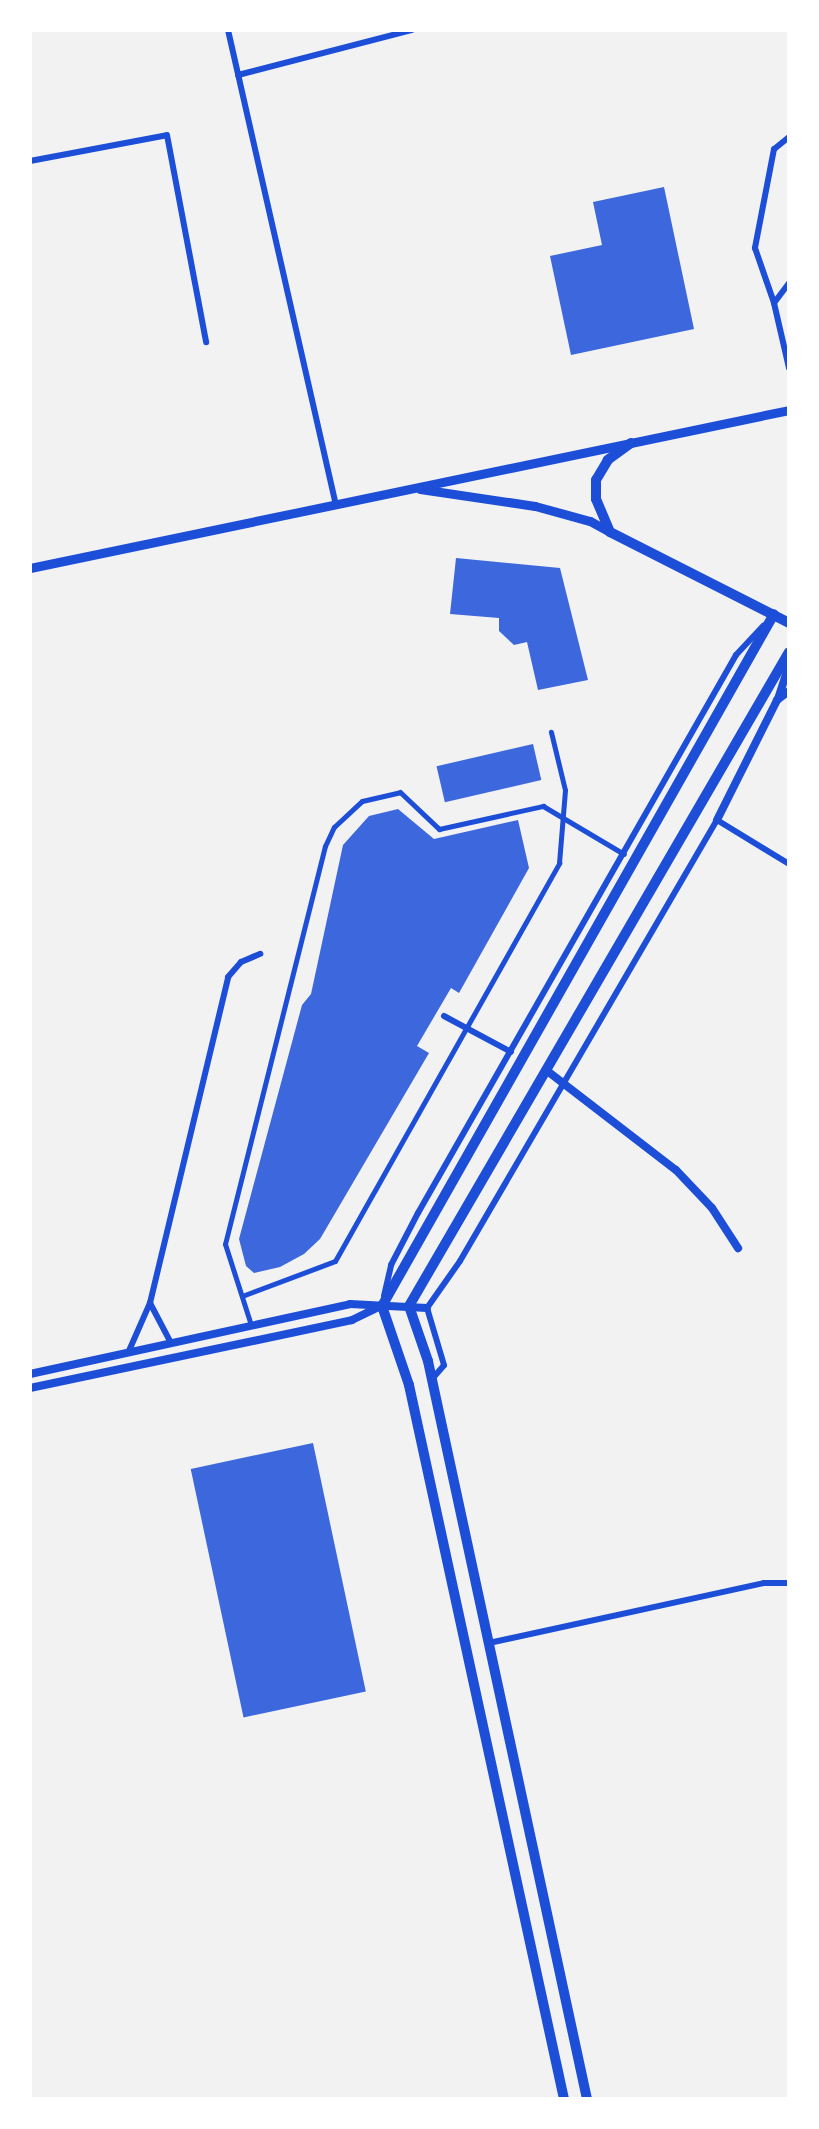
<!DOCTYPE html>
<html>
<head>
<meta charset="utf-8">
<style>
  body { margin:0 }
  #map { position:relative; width:819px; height:2129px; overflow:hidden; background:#f2f2f2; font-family:Montserrat,sans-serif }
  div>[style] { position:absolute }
  .building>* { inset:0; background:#3d67dc; transform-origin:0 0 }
  .pedestrian>* { height:5px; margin:-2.5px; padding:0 2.5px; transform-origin:2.5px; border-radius:2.5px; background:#1d4ed8 }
  .minor>* { height:6px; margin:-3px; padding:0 3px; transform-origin:3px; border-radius:3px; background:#1d4ed8 }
  .tertiary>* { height:8px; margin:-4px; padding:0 4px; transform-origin:4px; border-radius:4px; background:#1d4ed8 }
  .secondary>* { height:9px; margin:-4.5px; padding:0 4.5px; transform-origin:4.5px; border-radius:4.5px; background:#1d4ed8 }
  .primary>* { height:10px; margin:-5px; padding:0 5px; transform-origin:5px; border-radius:5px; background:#1d4ed8 }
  span { translate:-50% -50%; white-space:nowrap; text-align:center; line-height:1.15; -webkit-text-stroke:6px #fff; paint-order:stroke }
  .frame { position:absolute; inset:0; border:32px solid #fff; pointer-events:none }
</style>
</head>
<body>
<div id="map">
  <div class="building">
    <div style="clip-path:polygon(664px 187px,694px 329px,571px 355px,550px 256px,602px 245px,593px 202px)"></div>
    <div style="clip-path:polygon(456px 558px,560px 568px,588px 680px,538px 690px,527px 642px,514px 645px,499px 631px,499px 618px,450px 614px)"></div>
    <div style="left:533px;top:744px;width:37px;height:99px;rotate:77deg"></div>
    <div style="clip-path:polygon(398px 809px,434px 839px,518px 820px,529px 868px,459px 993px,451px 988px,417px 1046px,429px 1053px,320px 1239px,304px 1254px,280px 1267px,254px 1273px,246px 1266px,239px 1239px,302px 1005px,311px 994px,343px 845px,369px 816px)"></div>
    <div style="left:313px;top:1443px;width:254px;height:125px;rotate:78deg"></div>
  </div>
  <div class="pedestrian">
    <div style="left:242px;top:1296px;width:99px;rotate:-20.6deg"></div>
    <div style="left:335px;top:1261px;width:457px;rotate:-60.6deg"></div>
    <div style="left:559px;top:863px;width:73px;rotate:-85.3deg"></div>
    <div style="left:565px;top:790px;width:60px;rotate:-103.6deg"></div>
    <div style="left:251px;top:1325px;width:85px;rotate:-107.8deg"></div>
    <div style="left:225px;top:1244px;width:410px;rotate:-75.9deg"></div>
    <div style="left:325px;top:846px;width:21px;rotate:-65deg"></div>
    <div style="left:334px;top:827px;width:38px;rotate:-43deg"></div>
    <div style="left:362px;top:801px;width:39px;rotate:-13deg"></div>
    <div style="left:400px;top:792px;width:54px;rotate:43.5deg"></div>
    <div style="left:439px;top:829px;width:107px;rotate:-12.5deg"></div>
    <div style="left:543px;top:806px;width:94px;rotate:30.7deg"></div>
  </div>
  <div class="minor">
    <div style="left:228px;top:30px;width:487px;rotate:77.2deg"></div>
    <div style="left:238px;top:75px;width:180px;rotate:-14.5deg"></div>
    <div style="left:789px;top:137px;width:19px;rotate:141deg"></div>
    <div style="left:774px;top:149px;width:101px;rotate:100.9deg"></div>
    <div style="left:755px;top:248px;width:58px;rotate:70.9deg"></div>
    <div style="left:774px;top:303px;width:67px;rotate:77deg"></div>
    <div style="left:30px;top:161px;width:139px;rotate:-10.7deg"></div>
    <div style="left:167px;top:135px;width:211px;rotate:79.3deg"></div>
    <div style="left:774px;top:303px;width:25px;rotate:-53deg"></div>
    <div style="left:444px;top:1016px;width:76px;rotate:28.2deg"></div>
    <div style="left:384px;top:1296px;width:32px;rotate:-77deg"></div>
    <div style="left:391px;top:1265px;width:59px;rotate:-62.6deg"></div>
    <div style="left:418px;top:1213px;width:642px;rotate:-60.32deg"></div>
    <div style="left:736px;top:655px;width:40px;rotate:-47deg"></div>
    <div style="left:150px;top:1303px;width:45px;rotate:62.3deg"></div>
    <div style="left:128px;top:1353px;width:55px;rotate:-66.3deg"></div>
    <div style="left:150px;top:1303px;width:335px;rotate:-76.5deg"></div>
    <div style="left:228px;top:977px;width:20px;rotate:-49deg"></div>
    <div style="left:241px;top:962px;width:21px;rotate:-23deg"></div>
    <div style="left:432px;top:1379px;width:18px;rotate:-49deg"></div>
    <div style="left:444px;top:1365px;width:59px;rotate:-106.6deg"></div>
    <div style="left:427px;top:1308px;width:57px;rotate:-54.9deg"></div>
    <div style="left:460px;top:1261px;width:510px;rotate:-59.77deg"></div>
    <div style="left:717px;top:820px;width:84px;rotate:31.4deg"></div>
    <div style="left:489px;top:1643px;width:281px;rotate:-12.3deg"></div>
    <div style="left:764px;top:1583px;width:25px"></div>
  </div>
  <div class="tertiary">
    <div style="left:778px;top:699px;width:36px;rotate:-72deg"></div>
    <div style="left:717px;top:820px;width:134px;rotate:-63.4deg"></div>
    <div style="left:777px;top:700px;width:15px;rotate:-37deg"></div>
    <div style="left:546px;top:1070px;width:164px;rotate:37.6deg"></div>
    <div style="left:676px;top:1170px;width:52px;rotate:46.5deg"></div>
    <div style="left:712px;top:1208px;width:48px;rotate:57deg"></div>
    <div style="left:30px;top:1374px;width:328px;rotate:-12.3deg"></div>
    <div style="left:350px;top:1304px;width:77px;rotate:3deg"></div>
    <div style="left:30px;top:1388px;width:329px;rotate:-11.9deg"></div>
    <div style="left:352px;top:1320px;width:30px;rotate:-26deg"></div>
  </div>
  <div class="secondary">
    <div style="left:420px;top:489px;width:116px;rotate:8.4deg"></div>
    <div style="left:535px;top:506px;width:57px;rotate:15.3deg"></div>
    <div style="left:590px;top:521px;width:23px;rotate:29deg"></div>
    <div style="left:30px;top:568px;width:775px;rotate:-11.76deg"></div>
  </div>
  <div class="primary">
    <div style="left:631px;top:443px;width:29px;rotate:144deg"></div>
    <div style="left:608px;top:460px;width:23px;rotate:121deg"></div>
    <div style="left:596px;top:480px;width:19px;rotate:90deg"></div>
    <div style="left:596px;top:499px;width:36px;rotate:67deg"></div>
    <div style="left:610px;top:532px;width:201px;rotate:26.9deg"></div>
    <div style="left:564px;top:2099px;width:731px;rotate:-102.25deg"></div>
    <div style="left:409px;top:1385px;width:83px;rotate:-108.9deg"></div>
    <div style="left:382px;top:1306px;width:795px;rotate:-60.47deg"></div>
    <div style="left:587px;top:2099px;width:755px;rotate:-102.16deg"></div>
    <div style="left:428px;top:1361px;width:58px;rotate:-109.1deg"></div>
    <div style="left:409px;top:1306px;width:756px;rotate:-59.84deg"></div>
  </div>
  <div class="frame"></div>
</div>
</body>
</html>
